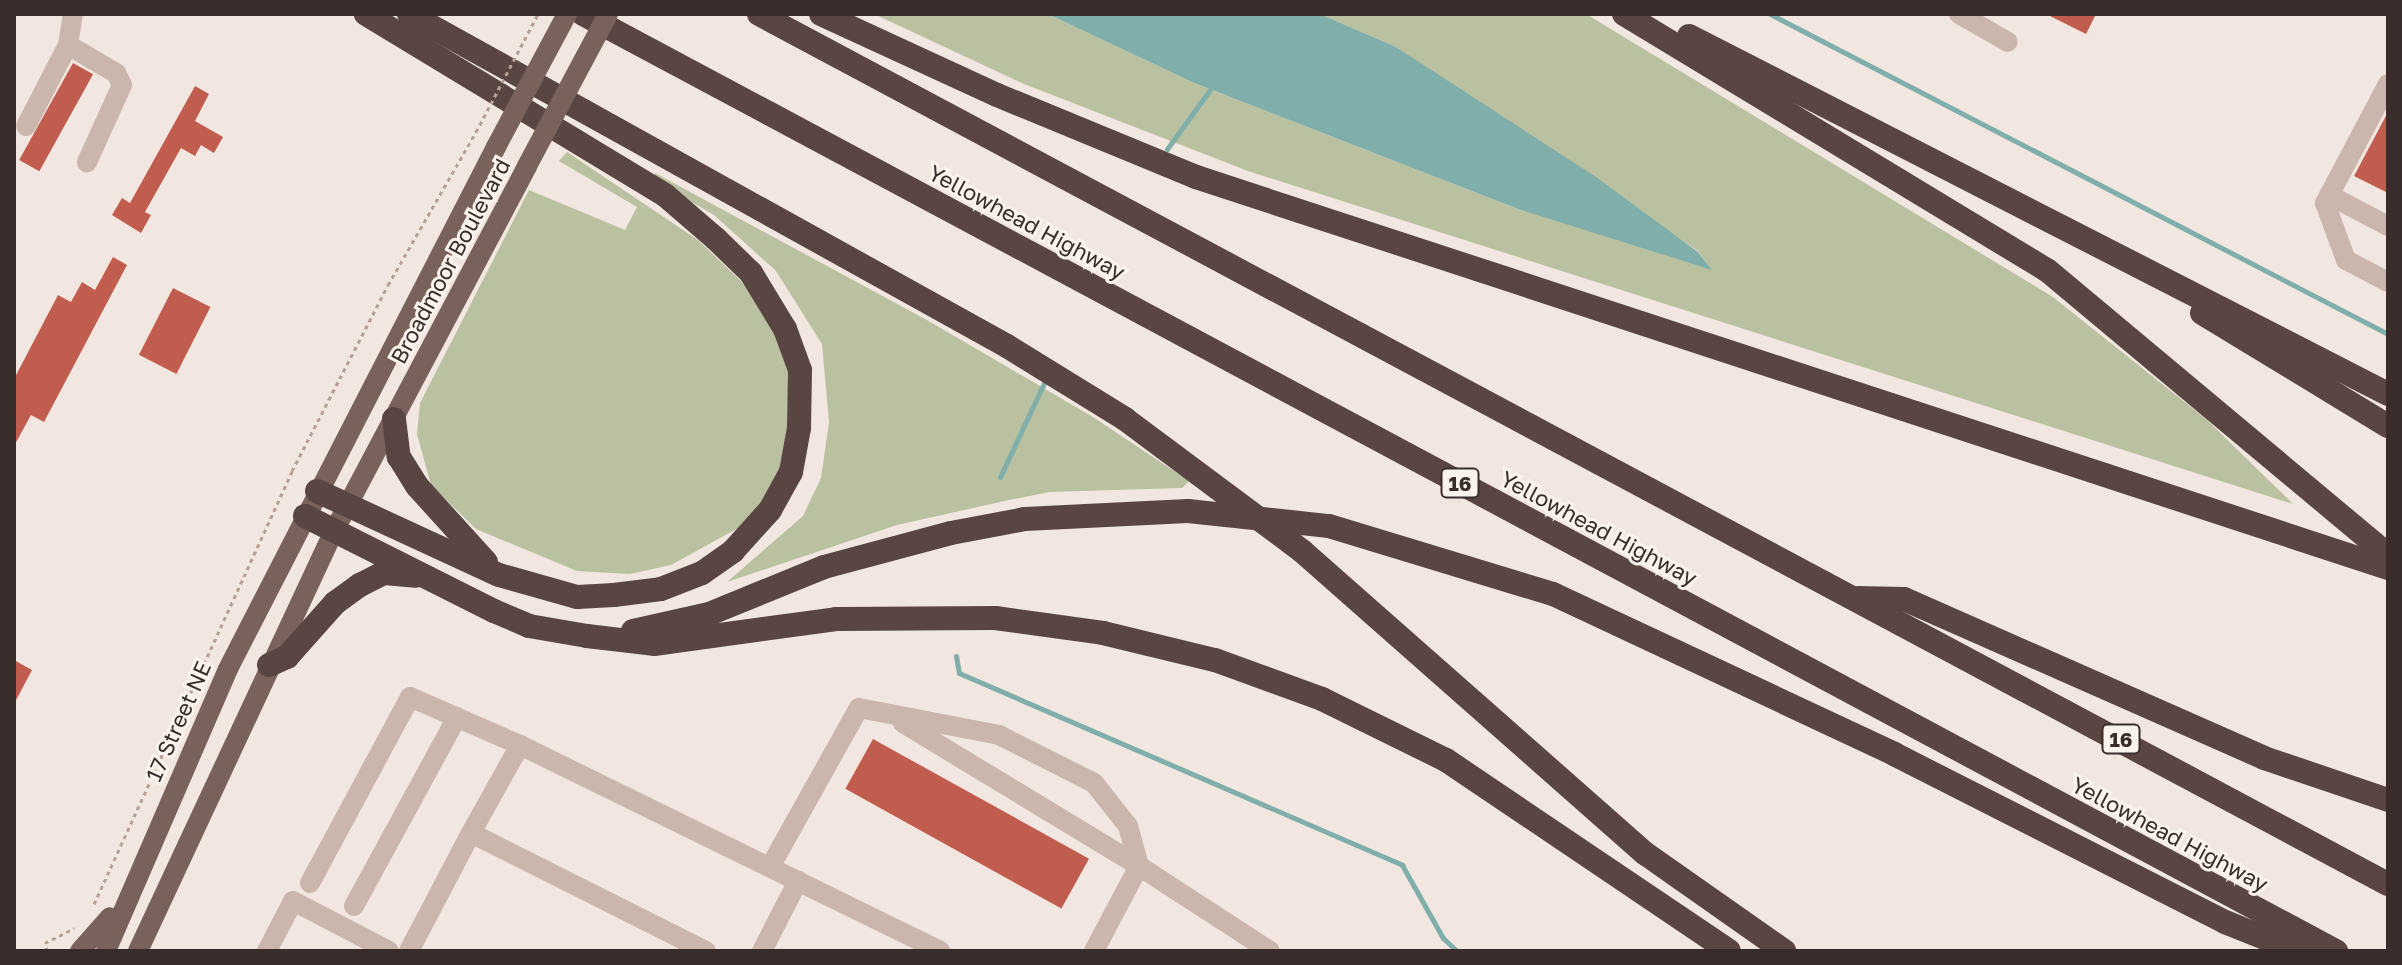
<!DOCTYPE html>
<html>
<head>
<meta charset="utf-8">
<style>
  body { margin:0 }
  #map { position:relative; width:2402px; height:965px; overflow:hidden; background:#f2e7e0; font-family:"Golos Text",sans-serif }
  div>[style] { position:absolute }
  .green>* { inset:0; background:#bac1a0 }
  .water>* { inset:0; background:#80aeaa }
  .stream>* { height:5px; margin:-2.5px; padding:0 2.5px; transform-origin:2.5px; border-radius:2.5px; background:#80aeaa }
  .building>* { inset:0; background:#c15d4f; transform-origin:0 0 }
  .path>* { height:3px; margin-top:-1.5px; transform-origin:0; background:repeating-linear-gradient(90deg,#b6a096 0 4px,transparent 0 8px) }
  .minor>* { height:20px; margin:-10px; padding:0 10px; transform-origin:10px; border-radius:10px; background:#cab6ac }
  .major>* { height:20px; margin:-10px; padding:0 10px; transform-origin:10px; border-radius:10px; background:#7a625c }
  .highway>* { height:24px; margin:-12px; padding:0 12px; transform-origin:12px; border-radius:12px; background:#594642 }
  .path-bridge>* { height:3px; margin-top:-1.5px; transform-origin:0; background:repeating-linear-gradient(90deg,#b6a096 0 4px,transparent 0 8px) }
  .major-bridge>* { height:20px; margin:-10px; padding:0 10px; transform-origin:10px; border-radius:10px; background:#7a625c }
  .highway-bridge>* { height:24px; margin:-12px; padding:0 12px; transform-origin:12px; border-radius:12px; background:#594642 }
  span { translate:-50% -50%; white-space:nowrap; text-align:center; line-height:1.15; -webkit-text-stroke:6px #faf2ec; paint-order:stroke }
  .shield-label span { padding:2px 6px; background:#faf2ec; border:2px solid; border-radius:6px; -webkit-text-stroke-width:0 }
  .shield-label { font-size:20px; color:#382d2a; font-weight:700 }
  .street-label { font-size:22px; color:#382d2a }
  .frame { position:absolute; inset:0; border:16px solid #382d2a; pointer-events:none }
</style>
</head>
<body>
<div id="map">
  <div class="green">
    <div style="clip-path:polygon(874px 14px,1048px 14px,1192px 82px,1518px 209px,1711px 269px,1698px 251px,1396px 47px,1320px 14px,1586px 14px,2053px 297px,2206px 419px,2293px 504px,1248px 171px,1024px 84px)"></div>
    <div style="clip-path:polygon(567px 152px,698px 240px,744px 284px,770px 319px,788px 366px,791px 397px,783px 464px,749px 522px,671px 565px,630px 574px,577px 571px,476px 529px,431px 485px,417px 434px,420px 403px,529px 190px,625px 230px,637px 207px,559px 161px)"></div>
    <div style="clip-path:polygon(655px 173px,927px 320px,1093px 417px,1189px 481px,1182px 488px,1050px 492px,1009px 500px,897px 525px,727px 582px,803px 516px,821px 478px,829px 422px,822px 344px,776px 271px,714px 215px,654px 180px)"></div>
  </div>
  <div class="water">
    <div style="clip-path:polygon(1048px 14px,1320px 14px,1396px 47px,1596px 177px,1698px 252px,1712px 270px,1518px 209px,1192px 82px)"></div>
  </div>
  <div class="stream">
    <div style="left:1770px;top:14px;width:696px;rotate:27.38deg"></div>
    <div style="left:1167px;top:149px;width:80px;rotate:-54.1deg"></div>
    <div style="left:1000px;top:477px;width:108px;rotate:-64.9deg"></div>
    <div style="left:956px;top:656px;width:17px;rotate:80deg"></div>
    <div style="left:959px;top:673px;width:483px;rotate:23.4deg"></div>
    <div style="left:1402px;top:865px;width:84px;rotate:60.7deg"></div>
    <div style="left:1443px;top:938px;width:19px;rotate:43deg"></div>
  </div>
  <div class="building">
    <div style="clip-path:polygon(2046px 14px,2096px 14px,2086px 34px)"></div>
    <div style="left:73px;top:63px;width:23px;height:111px;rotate:29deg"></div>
    <div style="clip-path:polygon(195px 86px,209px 94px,195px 121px,223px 137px,214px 153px,201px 145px,195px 156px,181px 148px,145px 212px,151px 215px,141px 233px,112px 215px,122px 198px,130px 203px)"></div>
    <div style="clip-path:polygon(2388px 112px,2388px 193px,2354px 176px)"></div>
    <div style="clip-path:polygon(113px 257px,127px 265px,44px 422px,31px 415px,14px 446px,14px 379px,58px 295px,71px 302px,82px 282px,95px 290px)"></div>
    <div style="left:173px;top:288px;width:42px;height:75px;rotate:27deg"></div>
    <div style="clip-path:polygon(14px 660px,32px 670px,14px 704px)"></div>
    <div style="left:873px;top:739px;width:247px;height:57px;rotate:29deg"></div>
  </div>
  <div class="path">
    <div style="left:94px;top:904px;width:476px;rotate:-65.4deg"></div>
    <div style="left:292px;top:471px;width:209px;rotate:-62.7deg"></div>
    <div style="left:388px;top:285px;width:177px;rotate:-60.1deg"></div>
    <div style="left:47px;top:951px;width:8px;rotate:-104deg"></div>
    <div style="left:45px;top:943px;width:33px;rotate:-27deg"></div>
  </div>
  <div class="minor">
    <div style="left:1959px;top:14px;width:56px;rotate:29.7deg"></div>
    <div style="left:68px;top:45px;width:56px;rotate:30.3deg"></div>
    <div style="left:116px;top:73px;width:13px;rotate:63deg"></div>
    <div style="left:122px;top:85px;width:85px;rotate:114.4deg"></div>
    <div style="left:2388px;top:84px;width:135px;rotate:117.9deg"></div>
    <div style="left:2325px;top:203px;width:61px;rotate:69.8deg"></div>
    <div style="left:2346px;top:260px;width:47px;rotate:27.6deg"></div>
    <div style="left:26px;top:126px;width:91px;rotate:-62.6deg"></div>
    <div style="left:68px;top:45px;width:31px;rotate:-81deg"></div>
    <div style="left:2329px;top:195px;width:67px;rotate:27.7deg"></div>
    <div style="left:903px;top:723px;width:276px;rotate:31.2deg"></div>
    <div style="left:471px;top:833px;width:101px;rotate:-60.9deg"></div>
    <div style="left:520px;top:745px;width:468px;rotate:26.1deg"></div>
    <div style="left:770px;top:867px;width:182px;rotate:-60.8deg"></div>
    <div style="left:859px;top:708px;width:143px;rotate:10.9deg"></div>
    <div style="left:999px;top:735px;width:106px;rotate:26.8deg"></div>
    <div style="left:1094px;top:783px;width:55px;rotate:51.7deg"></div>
    <div style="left:1128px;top:826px;width:41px;rotate:74.6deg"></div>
    <div style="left:310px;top:883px;width:211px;rotate:-61.7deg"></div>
    <div style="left:410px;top:697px;width:120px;rotate:23.6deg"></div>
    <div style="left:354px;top:906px;width:215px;rotate:-61.4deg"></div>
    <div style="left:267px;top:951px;width:56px;rotate:-62.5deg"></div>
    <div style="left:293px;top:901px;width:108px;rotate:27.5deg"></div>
    <div style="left:409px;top:951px;width:133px;rotate:-62.3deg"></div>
    <div style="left:471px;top:833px;width:263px;rotate:26.7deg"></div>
    <div style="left:762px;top:951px;width:79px;rotate:-62.8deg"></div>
    <div style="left:1094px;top:951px;width:96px;rotate:-62.1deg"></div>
    <div style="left:1139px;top:866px;width:156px;rotate:33deg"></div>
  </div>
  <div class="major">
    <div style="left:80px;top:951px;width:45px;rotate:-48.6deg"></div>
    <div style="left:106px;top:951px;width:307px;rotate:-66.6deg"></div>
    <div style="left:228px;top:669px;width:587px;rotate:-62.82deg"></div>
    <div style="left:138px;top:951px;width:463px;rotate:-65deg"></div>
    <div style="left:334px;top:531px;width:413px;rotate:-62.1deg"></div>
  </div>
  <div class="highway">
    <div style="left:409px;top:14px;width:684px;rotate:29.04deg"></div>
    <div style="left:1007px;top:346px;width:139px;rotate:31.7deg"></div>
    <div style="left:1125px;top:419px;width:221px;rotate:36.7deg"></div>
    <div style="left:1302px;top:551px;width:458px;rotate:41.4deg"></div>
    <div style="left:1646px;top:854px;width:169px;rotate:35.1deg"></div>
    <div style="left:583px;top:14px;width:1988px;rotate:28.13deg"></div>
    <div style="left:759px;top:14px;width:1847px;rotate:28.11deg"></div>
    <div style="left:821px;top:14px;width:194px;rotate:24.7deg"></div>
    <div style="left:997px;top:95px;width:215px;rotate:22.4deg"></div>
    <div style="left:1196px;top:177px;width:1254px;rotate:18.16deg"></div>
    <div style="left:1624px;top:14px;width:494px;rotate:31.2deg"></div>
    <div style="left:2047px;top:270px;width:444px;rotate:39.9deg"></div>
    <div style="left:1689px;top:36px;width:785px;rotate:27.12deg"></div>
    <div style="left:2202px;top:313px;width:218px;rotate:31.3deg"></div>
    <div style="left:394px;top:419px;width:38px;rotate:83deg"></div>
    <div style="left:399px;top:457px;width:34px;rotate:58deg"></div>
    <div style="left:417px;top:486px;width:103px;rotate:47.8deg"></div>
    <div style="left:317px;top:491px;width:200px;rotate:24.8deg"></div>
    <div style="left:499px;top:575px;width:81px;rotate:15.8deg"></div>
    <div style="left:577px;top:597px;width:37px;rotate:-3deg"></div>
    <div style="left:614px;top:595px;width:47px;rotate:-7.3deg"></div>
    <div style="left:661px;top:589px;width:44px;rotate:-21.3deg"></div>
    <div style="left:702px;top:573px;width:38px;rotate:-35deg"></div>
    <div style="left:733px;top:551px;width:55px;rotate:-47.9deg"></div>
    <div style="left:770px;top:510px;width:43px;rotate:-61.1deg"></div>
    <div style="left:791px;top:472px;width:45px;rotate:-79.7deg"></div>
    <div style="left:799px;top:428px;width:58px;rotate:-89deg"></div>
    <div style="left:800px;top:370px;width:44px;rotate:-110.1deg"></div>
    <div style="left:785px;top:329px;width:66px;rotate:-121.3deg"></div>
    <div style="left:751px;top:273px;width:49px;rotate:-135.8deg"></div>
    <div style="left:716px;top:239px;width:67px;rotate:-139.2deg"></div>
    <div style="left:665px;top:195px;width:350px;rotate:-148.8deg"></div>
    <div style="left:305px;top:516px;width:212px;rotate:26.7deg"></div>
    <div style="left:494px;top:611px;width:38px;rotate:23deg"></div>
    <div style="left:529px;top:626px;width:59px;rotate:9.8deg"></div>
    <div style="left:587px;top:636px;width:67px;rotate:6.8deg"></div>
    <div style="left:654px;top:644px;width:184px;rotate:-7.8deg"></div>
    <div style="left:836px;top:619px;width:159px;rotate:-0.4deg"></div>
    <div style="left:995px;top:618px;width:109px;rotate:7.9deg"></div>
    <div style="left:1103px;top:633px;width:115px;rotate:13.6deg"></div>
    <div style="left:1215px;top:660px;width:114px;rotate:20deg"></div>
    <div style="left:1322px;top:699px;width:138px;rotate:26.2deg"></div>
    <div style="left:1446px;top:760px;width:341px;rotate:34deg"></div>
    <div style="left:1329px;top:526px;width:234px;rotate:16.9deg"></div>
    <div style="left:1553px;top:594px;width:377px;rotate:25.1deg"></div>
    <div style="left:1894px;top:754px;width:371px;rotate:26.9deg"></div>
    <div style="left:2225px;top:922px;width:78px;rotate:21.9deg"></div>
    <div style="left:1858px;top:598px;width:46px;rotate:1.2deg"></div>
    <div style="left:1904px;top:599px;width:394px;rotate:23.8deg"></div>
    <div style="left:2264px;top:758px;width:131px;rotate:18.7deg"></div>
    <div style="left:633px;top:631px;width:78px;rotate:-12.6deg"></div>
    <div style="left:709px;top:614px;width:124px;rotate:-22.2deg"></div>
    <div style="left:824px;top:567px;width:131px;rotate:-15deg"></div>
    <div style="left:951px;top:533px;width:75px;rotate:-10.7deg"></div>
    <div style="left:1025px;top:519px;width:163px;rotate:-2.8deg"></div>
    <div style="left:269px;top:665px;width:20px;rotate:-24deg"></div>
    <div style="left:287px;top:657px;width:72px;rotate:-48.4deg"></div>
    <div style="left:335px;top:603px;width:31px;rotate:-36deg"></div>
    <div style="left:360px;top:585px;width:27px;rotate:-27deg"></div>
    <div style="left:384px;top:573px;width:32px;rotate:5deg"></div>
  </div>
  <div class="path-bridge">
    <div style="left:476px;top:132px;width:133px;rotate:-62.3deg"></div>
  </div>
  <div class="major-bridge">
    <div style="left:496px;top:147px;width:151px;rotate:-61.9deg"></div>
    <div style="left:527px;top:166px;width:172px;rotate:-61.9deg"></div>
  </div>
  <div class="highway-bridge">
    <div style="left:1188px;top:511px;width:142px;rotate:6.1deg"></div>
  </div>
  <div class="shield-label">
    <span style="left:1460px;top:483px">16</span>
    <span style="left:2121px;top:739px">16</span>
  </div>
  <div class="street-label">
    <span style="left:1027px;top:222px;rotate:28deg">Yellowhead Highway</span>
    <span style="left:450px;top:261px;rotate:-62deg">Broadmoor Boulevard</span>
    <span style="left:1599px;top:528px;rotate:28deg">Yellowhead Highway</span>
    <span style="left:178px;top:721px;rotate:-66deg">17 Street NE</span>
    <span style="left:2170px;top:834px;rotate:28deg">Yellowhead Highway</span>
  </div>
  <div class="frame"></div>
</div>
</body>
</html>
